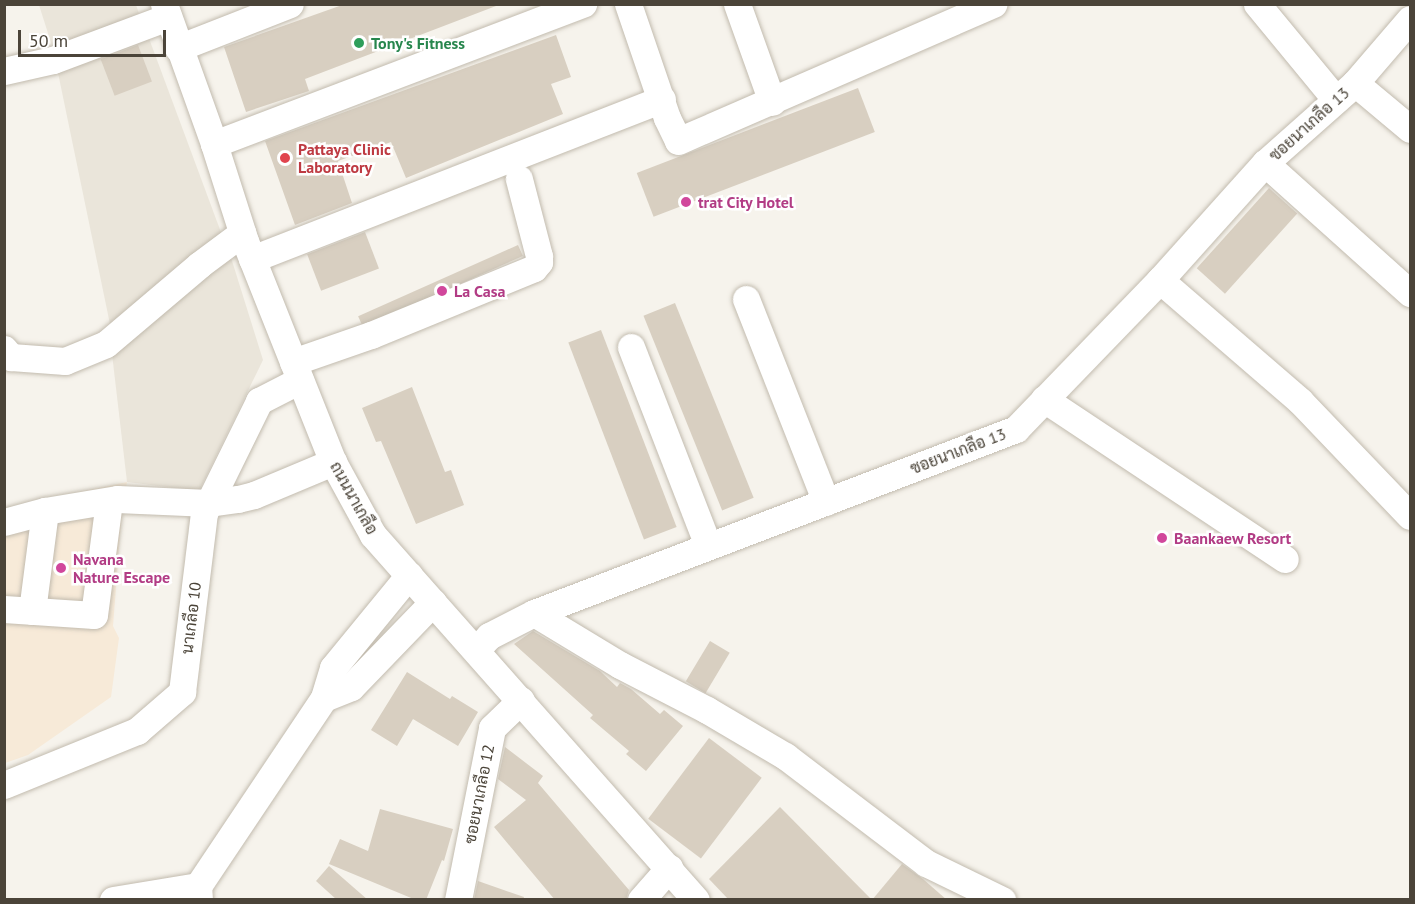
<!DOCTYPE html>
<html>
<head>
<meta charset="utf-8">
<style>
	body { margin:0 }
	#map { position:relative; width:1415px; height:904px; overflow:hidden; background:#f6f3ec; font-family:"PT Sans",Sarabun,sans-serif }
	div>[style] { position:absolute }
	.residential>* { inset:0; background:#eae5da }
	.commercial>* { inset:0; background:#f7ead8 }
	.building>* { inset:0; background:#d8cfc1; transform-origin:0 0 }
	.roads { filter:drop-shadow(0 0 2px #c2bbae) drop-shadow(0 0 2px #c2bbae) }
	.minor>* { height:27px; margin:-13.5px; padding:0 13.5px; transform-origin:13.5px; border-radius:13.5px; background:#fff }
	.dots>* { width:16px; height:16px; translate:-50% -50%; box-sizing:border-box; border:3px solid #fff; border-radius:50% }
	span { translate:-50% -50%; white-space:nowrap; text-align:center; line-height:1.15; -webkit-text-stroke:5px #fff; paint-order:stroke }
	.leisure-label { font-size:16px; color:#27864d; font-weight:700 }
	.left { translate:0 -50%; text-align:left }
	.street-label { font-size:16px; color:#4b4439 }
	.health-label { font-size:16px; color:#be3a42; font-weight:700 }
	.hotel-label { font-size:16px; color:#b23c85; font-weight:700 }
	.frame { position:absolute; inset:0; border:6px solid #4b4439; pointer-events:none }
	.scale { position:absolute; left:18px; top:30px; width:148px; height:27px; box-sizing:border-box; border:3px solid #4b4439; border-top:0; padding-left:8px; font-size:18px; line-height:21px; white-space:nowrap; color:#4b4439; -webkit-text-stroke:4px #fff; paint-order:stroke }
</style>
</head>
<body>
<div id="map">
	<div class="residential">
		<i style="clip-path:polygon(39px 5px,136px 5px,141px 19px,54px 52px)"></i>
		<i style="clip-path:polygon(147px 33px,222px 235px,111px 329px,57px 68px)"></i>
		<i style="clip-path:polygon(228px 248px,263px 360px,199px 491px,127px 482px,112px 354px)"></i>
	</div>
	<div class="commercial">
		<i style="clip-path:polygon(127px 482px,122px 511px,113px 626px,119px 638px,111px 697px,28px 755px,5px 763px,4px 508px)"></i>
	</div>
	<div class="building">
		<i style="clip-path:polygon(345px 4px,496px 4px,496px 6px,305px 79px,309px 91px,246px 112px,224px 47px)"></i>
		<i style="clip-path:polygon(556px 35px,571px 77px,551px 84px,563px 114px,406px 178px,391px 142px,338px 161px,352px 203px,295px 225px,265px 141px)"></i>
		<i style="left:138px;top:45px;width:39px;height:40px;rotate:69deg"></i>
		<i style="left:858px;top:88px;width:47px;height:237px;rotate:69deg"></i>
		<i style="left:1269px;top:188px;width:38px;height:108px;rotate:42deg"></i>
		<i style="left:365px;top:232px;width:39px;height:62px;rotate:69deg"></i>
		<i style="left:518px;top:245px;width:12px;height:175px;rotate:66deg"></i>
		<i style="left:675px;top:303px;width:210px;height:34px;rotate:68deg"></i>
		<i style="left:601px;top:330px;width:211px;height:35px;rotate:69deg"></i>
		<i style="clip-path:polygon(412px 387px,445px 472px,451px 470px,464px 505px,416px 524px,381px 441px,376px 442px,362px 408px)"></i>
		<i style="clip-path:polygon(533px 631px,600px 671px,617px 687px,620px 683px,631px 689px,660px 714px,664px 710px,683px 726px,646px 771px,626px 754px,629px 751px,590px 718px,593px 715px,514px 644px)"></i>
		<i style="left:710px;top:641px;width:23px;height:47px;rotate:31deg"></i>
		<i style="clip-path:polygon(407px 672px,450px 699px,452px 696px,478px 712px,458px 746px,413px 719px,397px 746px,371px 730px)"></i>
		<i style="left:709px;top:738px;width:66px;height:101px;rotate:37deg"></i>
		<i style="clip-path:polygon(505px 747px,543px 776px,538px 783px,629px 890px,626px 900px,555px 900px,494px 827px,526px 800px,498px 779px)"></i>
		<i style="clip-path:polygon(780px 807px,872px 900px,729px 900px,709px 879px)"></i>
		<i style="clip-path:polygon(380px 809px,453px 829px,444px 861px,442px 860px,426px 900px,416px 900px,329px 864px,340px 839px,368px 851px)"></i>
		<i style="clip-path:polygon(902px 864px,923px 879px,947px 900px,872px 900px)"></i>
		<i style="clip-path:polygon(329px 866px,368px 900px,337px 900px,316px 881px)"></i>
		<i style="clip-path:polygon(478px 881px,524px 897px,523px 900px,474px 900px)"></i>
	</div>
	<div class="roads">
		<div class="minor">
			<i style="left:164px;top:4px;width:149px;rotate:70.3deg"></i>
			<i style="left:214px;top:144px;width:102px;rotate:72.3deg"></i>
			<i style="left:245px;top:241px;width:238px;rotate:68.3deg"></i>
			<i style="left:333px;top:462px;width:83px;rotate:61.3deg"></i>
			<i style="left:373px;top:535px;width:487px;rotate:48.5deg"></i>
			<i style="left:628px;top:4px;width:120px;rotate:71.1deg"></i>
			<i style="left:667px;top:118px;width:25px;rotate:64deg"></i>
			<i style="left:678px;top:141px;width:344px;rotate:-23.5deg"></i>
			<i style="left:737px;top:4px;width:104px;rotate:70.3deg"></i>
			<i style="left:1257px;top:4px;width:124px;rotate:50.5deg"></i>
			<i style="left:178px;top:48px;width:120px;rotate:-21.4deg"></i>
			<i style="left:4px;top:71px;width:50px;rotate:-12.7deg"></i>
			<i style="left:53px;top:60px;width:123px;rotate:-20.5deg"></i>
			<i style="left:1355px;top:83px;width:72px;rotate:39.9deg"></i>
			<i style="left:214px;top:144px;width:395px;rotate:-20.8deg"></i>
			<i style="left:1265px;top:163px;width:195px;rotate:41.9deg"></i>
			<i style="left:252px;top:259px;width:440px;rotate:-21.3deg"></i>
			<i style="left:1160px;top:280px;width:185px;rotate:40.8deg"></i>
			<i style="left:1300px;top:401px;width:159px;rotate:46.3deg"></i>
			<i style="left:746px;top:299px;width:218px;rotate:68.5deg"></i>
			<i style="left:631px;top:347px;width:213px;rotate:68.8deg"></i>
			<i style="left:4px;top:349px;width:11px;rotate:49deg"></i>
			<i style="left:11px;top:357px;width:54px;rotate:4.2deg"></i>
			<i style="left:65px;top:361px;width:44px;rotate:-22.5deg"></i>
			<i style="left:106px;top:344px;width:122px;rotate:-40.3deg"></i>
			<i style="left:199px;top:265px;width:54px;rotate:-36.7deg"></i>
			<i style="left:293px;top:362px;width:83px;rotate:-19.1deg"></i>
			<i style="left:371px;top:335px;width:176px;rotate:-22.3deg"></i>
			<i style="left:534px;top:268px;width:8px;rotate:-50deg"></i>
			<i style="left:539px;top:262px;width:6px;rotate:-90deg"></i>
			<i style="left:539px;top:256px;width:80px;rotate:-104.6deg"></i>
			<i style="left:1044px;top:399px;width:289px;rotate:33.6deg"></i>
			<i style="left:4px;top:522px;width:42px;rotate:-15deg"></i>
			<i style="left:45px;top:511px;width:73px;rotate:-9.5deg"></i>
			<i style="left:117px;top:499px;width:92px;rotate:2.5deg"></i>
			<i style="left:209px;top:503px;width:29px;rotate:-8deg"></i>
			<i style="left:238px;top:499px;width:16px;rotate:-14deg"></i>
			<i style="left:254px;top:495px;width:86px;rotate:-22.7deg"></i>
			<i style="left:409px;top:575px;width:120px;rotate:129.3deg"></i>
			<i style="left:333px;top:668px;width:31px;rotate:107deg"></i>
			<i style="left:324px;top:698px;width:29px;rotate:-22deg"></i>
			<i style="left:351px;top:687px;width:118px;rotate:-46deg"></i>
			<i style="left:4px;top:609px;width:90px;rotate:3.8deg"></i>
			<i style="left:94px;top:615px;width:115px;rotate:-82.5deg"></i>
			<i style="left:32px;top:611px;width:101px;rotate:-82.6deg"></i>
			<i style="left:534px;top:613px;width:100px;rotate:31.2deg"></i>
			<i style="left:620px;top:665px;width:98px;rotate:27.3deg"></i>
			<i style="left:707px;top:710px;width:91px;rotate:30.5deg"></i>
			<i style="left:785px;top:756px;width:177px;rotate:37.2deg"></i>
			<i style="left:926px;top:863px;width:85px;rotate:26deg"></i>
			<i style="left:476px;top:650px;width:19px;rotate:-47deg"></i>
			<i style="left:489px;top:636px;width:51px;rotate:-27.1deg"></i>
			<i style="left:534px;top:613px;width:516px;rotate:-20.89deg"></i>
			<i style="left:1016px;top:429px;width:207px;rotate:-46deg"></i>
			<i style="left:1160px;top:280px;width:157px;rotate:-48.1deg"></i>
			<i style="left:1265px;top:163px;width:120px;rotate:-41.6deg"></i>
			<i style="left:1355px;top:83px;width:84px;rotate:-49.3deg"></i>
			<i style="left:4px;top:785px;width:144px;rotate:-22.1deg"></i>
			<i style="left:137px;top:731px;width:60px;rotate:-40.9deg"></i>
			<i style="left:182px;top:692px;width:180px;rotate:-83deg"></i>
			<i style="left:204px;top:513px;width:125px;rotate:-63.8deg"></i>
			<i style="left:259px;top:401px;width:46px;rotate:-27.1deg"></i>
			<i style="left:113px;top:900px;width:86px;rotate:-9.4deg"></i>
			<i style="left:199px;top:900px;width:14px;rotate:-94deg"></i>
			<i style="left:198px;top:886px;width:226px;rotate:-56.2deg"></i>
			<i style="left:458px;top:900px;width:175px;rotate:-78.8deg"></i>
			<i style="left:492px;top:728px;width:40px;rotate:-44deg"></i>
			<i style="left:641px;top:900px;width:43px;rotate:-48.8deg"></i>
		</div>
	</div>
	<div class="dots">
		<i style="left:359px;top:43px;background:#2e9e5b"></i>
		<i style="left:285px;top:158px;background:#e0444e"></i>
		<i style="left:686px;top:202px;background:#d1479c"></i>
		<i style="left:442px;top:291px;background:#d1479c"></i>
		<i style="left:1162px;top:538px;background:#d1479c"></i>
		<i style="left:61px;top:568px;background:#d1479c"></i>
	</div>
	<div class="leisure-label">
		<span class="left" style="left:371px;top:43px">Tony's Fitness</span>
	</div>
	<div class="street-label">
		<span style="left:1309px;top:124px;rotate:-42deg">ซอยนาเกลือ 13</span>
		<span style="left:958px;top:451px;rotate:-21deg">ซอยนาเกลือ 13</span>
		<span style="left:354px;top:498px;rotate:61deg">ถนนนาเกลือ</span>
		<span style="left:191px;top:618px;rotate:-83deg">นาเกลือ 10</span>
		<span style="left:479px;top:794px;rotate:-79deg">ซอยนาเกลือ 12</span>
	</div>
	<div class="health-label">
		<span class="left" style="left:298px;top:158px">Pattaya Clinic<br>Laboratory</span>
	</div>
	<div class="hotel-label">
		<span class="left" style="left:698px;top:202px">trat City Hotel</span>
		<span class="left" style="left:454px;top:291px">La Casa</span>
		<span class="left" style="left:1174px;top:538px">Baankaew Resort</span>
		<span class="left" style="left:73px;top:568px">Navana<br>Nature Escape</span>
	</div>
	<div class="frame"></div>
	<div class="scale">50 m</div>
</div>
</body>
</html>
